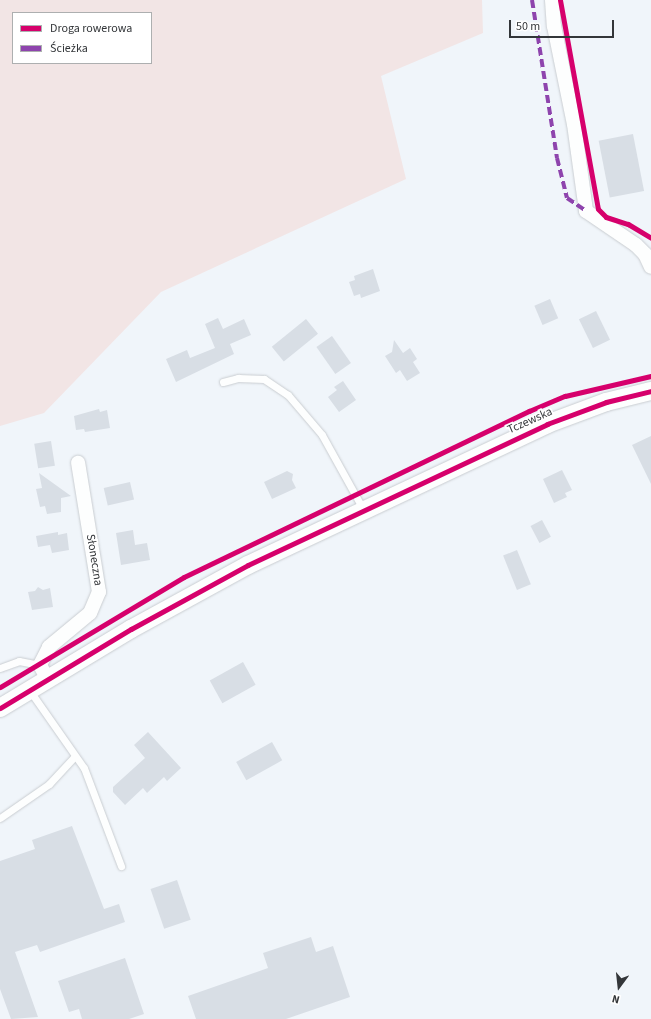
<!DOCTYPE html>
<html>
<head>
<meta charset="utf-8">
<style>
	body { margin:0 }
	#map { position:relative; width:651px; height:1019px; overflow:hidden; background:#f0f5fa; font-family:"Source Sans 3",sans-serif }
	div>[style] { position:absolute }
	.green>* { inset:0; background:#f2e5e5 }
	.building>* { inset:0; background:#d8dee5; transform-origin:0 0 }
	.path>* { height:2.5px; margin-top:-1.25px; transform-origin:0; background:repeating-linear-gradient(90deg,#d6d7d9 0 3px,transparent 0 6px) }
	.roads { filter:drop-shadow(0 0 1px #c9cdd1) drop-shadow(0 0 1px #c9cdd1) }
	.service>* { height:7px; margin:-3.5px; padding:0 3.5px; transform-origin:3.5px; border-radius:3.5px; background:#fdfefe }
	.minor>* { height:14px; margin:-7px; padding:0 7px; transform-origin:7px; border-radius:7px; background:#fdfefe }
	.tertiary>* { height:18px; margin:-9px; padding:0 9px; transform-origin:9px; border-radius:9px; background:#fdfefe }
	.quiet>* { height:4px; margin-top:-2px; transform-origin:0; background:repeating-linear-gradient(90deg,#8e44ad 0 8px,transparent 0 12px) }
	.cycleway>* { height:5px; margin:-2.5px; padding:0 2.5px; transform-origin:2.5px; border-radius:2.5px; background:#d6006c }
	span { translate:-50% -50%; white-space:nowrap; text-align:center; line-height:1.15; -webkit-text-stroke:3.5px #fff; paint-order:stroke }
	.street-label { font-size:12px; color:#333639 }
	.legend { position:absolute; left:12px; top:12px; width:140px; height:52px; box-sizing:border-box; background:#fff; border:1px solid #adafb0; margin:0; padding:5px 7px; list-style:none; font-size:12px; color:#333639 }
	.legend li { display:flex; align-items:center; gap:8px; height:20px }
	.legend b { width:20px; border:1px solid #adafb0 }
	.north { position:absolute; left:599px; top:967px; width:40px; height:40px; -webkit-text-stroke:3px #fff; paint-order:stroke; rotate:195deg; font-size:11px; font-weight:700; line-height:16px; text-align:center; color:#333639 }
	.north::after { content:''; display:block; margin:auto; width:14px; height:18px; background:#333639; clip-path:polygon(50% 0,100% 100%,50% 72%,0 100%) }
	.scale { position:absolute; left:509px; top:20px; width:105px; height:18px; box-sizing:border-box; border:2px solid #333639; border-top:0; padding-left:5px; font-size:12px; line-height:14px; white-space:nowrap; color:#333639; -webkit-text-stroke:3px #fff; paint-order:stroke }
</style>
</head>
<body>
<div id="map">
	<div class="green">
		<i style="clip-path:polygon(evenodd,0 0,482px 0,483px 33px,381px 76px,406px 179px,161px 292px,44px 413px,0 426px,0 0,13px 13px,151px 13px,151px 63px,13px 63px,13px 13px)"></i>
	</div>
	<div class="building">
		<i style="left:633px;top:134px;width:58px;height:35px;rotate:79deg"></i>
		<i style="clip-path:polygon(373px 269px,380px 291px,361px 298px,360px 294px,354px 296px,349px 282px,355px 280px,354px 276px)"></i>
		<i style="left:550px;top:299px;width:21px;height:17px;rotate:67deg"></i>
		<i style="left:596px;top:311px;width:32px;height:19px;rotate:64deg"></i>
		<i style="clip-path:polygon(218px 318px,223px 329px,244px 319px,251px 335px,230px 344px,234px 354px,176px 382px,166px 359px,187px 350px,190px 358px,215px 348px,205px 324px)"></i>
		<i style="left:306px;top:319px;width:19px;height:44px;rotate:51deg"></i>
		<i style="left:332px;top:336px;width:33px;height:19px;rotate:55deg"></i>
		<i style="clip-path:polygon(394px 340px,403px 353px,410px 348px,417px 359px,413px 362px,420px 373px,407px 381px,400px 370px,396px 373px,385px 356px,392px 352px)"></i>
		<i style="clip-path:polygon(343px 381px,356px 400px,339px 412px,328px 397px,337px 390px,334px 387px)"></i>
		<i style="clip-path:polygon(99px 409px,100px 412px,107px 410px,110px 428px,85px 432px,84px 429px,76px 430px,74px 416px)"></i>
		<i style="clip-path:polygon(651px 436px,651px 484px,632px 445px)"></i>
		<i style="left:51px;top:441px;width:25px;height:17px;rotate:81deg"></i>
		<i style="clip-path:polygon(562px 470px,572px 490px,565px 493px,567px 497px,554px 503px,543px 479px)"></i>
		<i style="clip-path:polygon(287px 471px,293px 474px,292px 480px,296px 488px,272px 499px,264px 482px)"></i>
		<i style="clip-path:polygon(39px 473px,71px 496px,61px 498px,61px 512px,47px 514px,45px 506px,40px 507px,36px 489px,42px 488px)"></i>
		<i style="left:130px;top:482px;width:18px;height:27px;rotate:77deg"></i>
		<i style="left:542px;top:520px;width:19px;height:13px;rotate:62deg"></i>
		<i style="clip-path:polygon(133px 530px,135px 545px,147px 543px,150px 560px,121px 565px,116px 533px)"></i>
		<i style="clip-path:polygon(58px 532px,58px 535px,67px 533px,69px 550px,52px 553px,50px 545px,38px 547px,36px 536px)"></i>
		<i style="left:517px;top:550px;width:37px;height:15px;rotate:68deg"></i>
		<i style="clip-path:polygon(38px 587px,43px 590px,50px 588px,53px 607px,32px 610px,28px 592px,35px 591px)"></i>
		<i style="left:243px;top:662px;width:26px;height:38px;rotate:61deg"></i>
		<i style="clip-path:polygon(148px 732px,181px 768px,167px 781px,164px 777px,147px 793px,143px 788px,125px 805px,113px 792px,113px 787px,145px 758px,134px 745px)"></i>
		<i style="left:272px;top:742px;width:21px;height:41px;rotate:61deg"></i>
		<i style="clip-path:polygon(72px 826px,104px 909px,119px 904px,125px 922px,40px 952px,37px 945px,15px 952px,38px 1017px,11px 1019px,0 989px,0 861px,35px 849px,32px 840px)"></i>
		<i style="left:177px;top:880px;width:42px;height:28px;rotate:71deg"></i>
		<i style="clip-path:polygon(311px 937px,316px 952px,333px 946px,350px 997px,286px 1019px,196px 1019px,188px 996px,268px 968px,263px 953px)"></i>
		<i style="clip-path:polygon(125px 958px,144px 1014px,129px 1019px,82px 1019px,79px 1009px,69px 1012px,58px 981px)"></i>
	</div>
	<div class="path">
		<i style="left:565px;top:396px;width:24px;rotate:-12deg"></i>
	</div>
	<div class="roads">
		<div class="service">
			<i style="left:223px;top:382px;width:16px;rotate:-15deg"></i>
			<i style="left:238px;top:378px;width:26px;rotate:2deg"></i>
			<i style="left:264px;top:379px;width:29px;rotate:34deg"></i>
			<i style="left:288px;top:395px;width:52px;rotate:49.6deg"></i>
			<i style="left:322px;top:435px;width:85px;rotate:61deg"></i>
			<i style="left:0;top:668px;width:20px;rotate:-20deg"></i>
			<i style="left:19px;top:661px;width:21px;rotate:11deg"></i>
			<i style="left:30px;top:691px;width:94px;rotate:55deg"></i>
			<i style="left:84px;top:768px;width:105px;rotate:69.3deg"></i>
			<i style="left:0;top:818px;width:60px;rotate:-34.8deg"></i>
			<i style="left:49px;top:784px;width:38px;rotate:-47deg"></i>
		</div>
		<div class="minor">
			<i style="left:552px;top:0;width:26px;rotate:86deg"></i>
			<i style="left:554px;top:26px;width:100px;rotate:78.5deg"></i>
			<i style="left:574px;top:124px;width:88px;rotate:82.1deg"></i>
			<i style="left:586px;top:211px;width:60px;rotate:34.2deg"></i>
			<i style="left:636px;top:245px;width:13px;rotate:45deg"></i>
			<i style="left:645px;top:254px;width:14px;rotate:65deg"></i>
			<i style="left:48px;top:680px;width:17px;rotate:-118deg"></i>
			<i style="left:40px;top:665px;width:20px;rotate:-63deg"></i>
			<i style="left:49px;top:647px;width:53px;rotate:-39.7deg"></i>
			<i style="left:90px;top:613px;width:23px;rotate:-67deg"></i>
			<i style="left:99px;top:592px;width:131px;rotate:-99.2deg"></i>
		</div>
		<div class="tertiary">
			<i style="left:0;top:708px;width:153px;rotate:-31.1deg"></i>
			<i style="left:131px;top:629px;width:133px;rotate:-28.7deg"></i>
			<i style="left:248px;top:565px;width:331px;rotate:-25.2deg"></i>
			<i style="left:547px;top:424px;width:63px;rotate:-20.4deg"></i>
			<i style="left:606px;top:402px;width:46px;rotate:-13.7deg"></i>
		</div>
	</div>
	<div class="quiet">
		<i style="left:532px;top:0;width:160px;rotate:81deg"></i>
		<i style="left:557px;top:158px;width:41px;rotate:76deg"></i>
		<i style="left:567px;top:198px;width:23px;rotate:34deg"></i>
	</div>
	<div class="cycleway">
		<i style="left:560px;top:0;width:212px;rotate:79.7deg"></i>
		<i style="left:598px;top:209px;width:11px;rotate:45deg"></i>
		<i style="left:606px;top:217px;width:23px;rotate:18deg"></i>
		<i style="left:628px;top:224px;width:27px;rotate:31deg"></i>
		<i style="left:0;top:687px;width:214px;rotate:-30.9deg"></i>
		<i style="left:184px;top:577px;width:383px;rotate:-25.7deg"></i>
		<i style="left:529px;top:411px;width:39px;rotate:-23deg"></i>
		<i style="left:565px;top:396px;width:88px;rotate:-13.1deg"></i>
		<i style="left:0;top:708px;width:153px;rotate:-31.1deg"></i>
		<i style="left:131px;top:629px;width:133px;rotate:-28.7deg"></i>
		<i style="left:248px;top:565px;width:331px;rotate:-25.2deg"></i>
		<i style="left:547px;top:424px;width:63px;rotate:-20.4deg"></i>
		<i style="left:606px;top:402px;width:46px;rotate:-13.7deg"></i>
	</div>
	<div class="street-label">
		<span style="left:530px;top:421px;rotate:-24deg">Tczewska</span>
		<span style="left:94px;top:560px;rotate:81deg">Słoneczna</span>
	</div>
	<ul class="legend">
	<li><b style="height:5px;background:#d6006c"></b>Droga rowerowa</li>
	<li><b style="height:5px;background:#8e44ad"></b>Ścieżka</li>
	</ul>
	<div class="north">N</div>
	<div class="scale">50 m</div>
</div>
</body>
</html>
